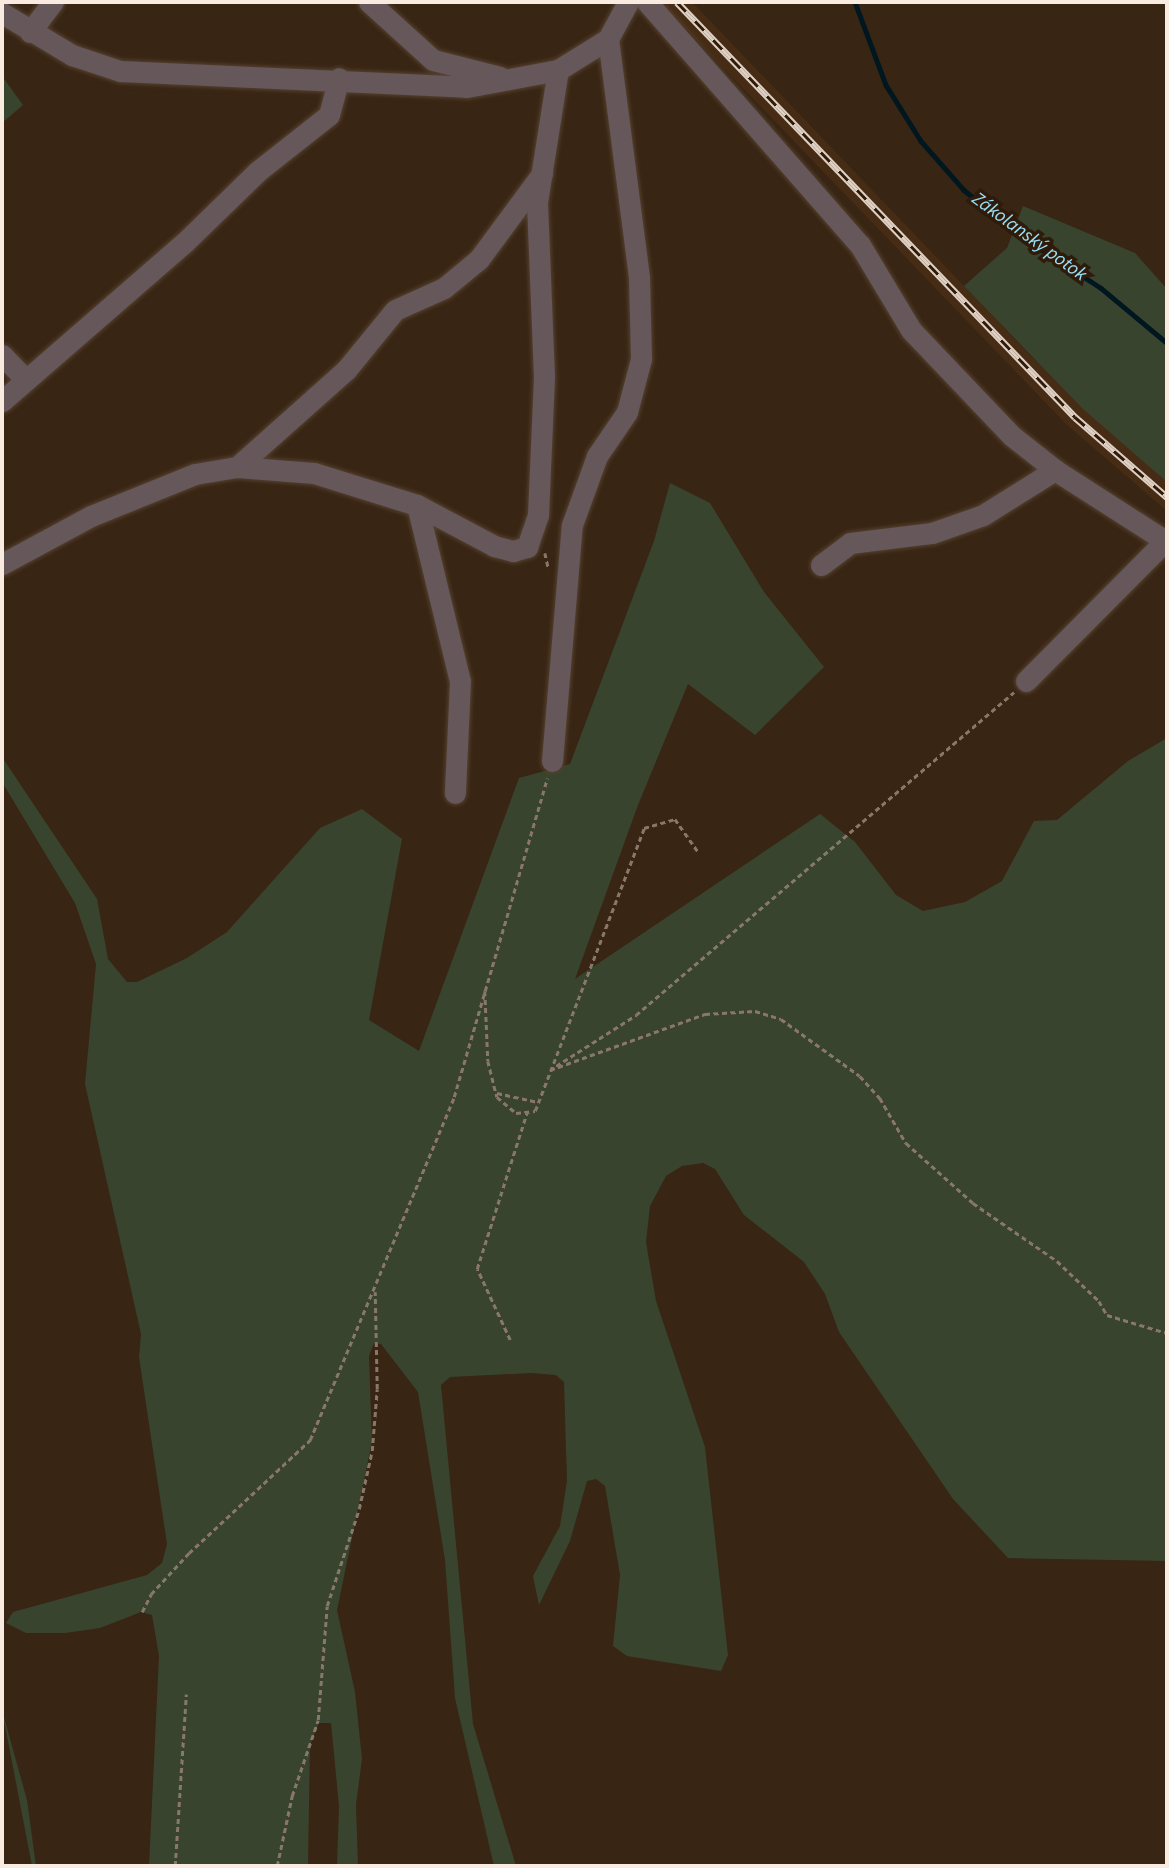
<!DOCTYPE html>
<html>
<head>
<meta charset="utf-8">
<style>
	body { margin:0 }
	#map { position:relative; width:1169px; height:1868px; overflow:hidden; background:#392513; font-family:"Source Sans 3",sans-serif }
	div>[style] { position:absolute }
	.built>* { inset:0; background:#472c15 }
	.green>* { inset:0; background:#38442e }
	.stream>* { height:4.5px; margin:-2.25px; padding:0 2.25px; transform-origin:2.25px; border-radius:2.25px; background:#001720 }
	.path>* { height:2.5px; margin-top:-1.25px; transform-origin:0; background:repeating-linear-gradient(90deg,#897869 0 5px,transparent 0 8.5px) }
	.roads { filter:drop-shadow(0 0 2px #544130) drop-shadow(0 0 2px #544130) }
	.minor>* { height:21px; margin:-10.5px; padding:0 10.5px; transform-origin:10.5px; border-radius:10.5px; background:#66575b }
	.rail>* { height:7px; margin-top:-3.5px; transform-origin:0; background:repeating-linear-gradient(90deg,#2f1b09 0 13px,#dfd0c4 0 26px); box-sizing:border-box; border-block:2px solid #dfd0c4 }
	span { translate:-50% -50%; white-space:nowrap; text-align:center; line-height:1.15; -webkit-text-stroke:7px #2f1b09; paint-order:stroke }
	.water-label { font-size:19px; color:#9be0fa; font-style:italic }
	.frame { position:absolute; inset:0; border:4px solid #f9ebe0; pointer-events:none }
</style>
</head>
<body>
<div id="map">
	<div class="built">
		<i style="clip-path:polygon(660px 2px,692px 2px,1032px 357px,1167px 482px,1167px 511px,1067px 425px)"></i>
	</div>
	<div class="green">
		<i style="clip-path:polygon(2px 76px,23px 105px,2px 123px)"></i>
		<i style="clip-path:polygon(1023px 206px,1135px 253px,1167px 289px,1167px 482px,1083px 409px,964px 286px,1007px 248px)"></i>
		<i style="clip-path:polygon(670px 483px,710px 503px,764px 592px,824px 667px,755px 735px,688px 684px,638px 805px,575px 979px,820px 814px,855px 842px,896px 895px,923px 911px,965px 902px,1002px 881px,1034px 821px,1057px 820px,1128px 761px,1167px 738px,1167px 1561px,1008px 1558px,953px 1499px,839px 1332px,825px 1294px,804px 1262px,744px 1215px,715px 1169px,703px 1163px,682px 1166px,666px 1176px,650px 1206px,646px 1242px,656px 1301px,705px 1447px,728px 1655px,721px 1671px,627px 1656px,613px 1646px,620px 1575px,605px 1486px,596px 1479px,587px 1481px,570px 1541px,539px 1605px,533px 1576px,560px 1526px,567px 1481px,564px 1382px,556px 1375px,531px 1373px,450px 1377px,441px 1385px,473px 1724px,516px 1866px,494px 1866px,455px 1698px,445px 1560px,418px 1392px,381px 1344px,374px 1343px,369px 1356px,372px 1442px,337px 1610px,355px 1692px,362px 1759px,356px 1805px,358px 1866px,337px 1866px,339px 1806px,331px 1723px,319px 1723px,310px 1745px,308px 1866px,149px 1866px,159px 1656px,152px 1615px,141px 1612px,100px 1628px,65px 1633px,26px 1633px,6px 1623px,13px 1612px,147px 1575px,162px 1563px,167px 1544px,139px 1357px,141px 1334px,85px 1084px,96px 964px,75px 903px,2px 782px,2px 757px,97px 899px,108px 959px,127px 982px,137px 982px,187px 958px,227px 932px,320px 828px,362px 809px,402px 839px,369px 1020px,419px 1051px,519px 778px,570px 764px,654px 541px)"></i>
		<i style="clip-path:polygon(2px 1710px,27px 1800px,36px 1866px,32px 1866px)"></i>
	</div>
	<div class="stream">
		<i style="left:855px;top:2px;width:89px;rotate:69.5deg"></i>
		<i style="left:886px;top:85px;width:66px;rotate:58deg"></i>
		<i style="left:921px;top:141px;width:65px;rotate:48.7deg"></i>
		<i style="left:964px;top:190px;width:73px;rotate:38.9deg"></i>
		<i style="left:1021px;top:236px;width:95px;rotate:33deg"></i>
		<i style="left:1101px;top:288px;width:86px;rotate:39.8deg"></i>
	</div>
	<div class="path">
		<i style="left:545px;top:553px;width:17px;rotate:77deg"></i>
		<i style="left:485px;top:991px;width:70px;rotate:87.5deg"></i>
		<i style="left:488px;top:1061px;width:37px;rotate:76deg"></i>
		<i style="left:497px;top:1097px;width:25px;rotate:40deg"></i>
		<i style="left:516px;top:1113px;width:19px;rotate:-6deg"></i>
		<i style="left:535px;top:1111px;width:303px;rotate:-68.9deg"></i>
		<i style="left:644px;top:828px;width:32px;rotate:-16deg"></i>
		<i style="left:675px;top:819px;width:42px;rotate:54.8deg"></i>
		<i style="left:556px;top:1066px;width:95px;rotate:-32.5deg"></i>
		<i style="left:636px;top:1015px;width:497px;rotate:-40.5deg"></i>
		<i style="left:550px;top:1070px;width:165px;rotate:-19.9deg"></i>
		<i style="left:705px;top:1014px;width:50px;rotate:-3.4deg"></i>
		<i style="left:755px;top:1011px;width:27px;rotate:17deg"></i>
		<i style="left:781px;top:1019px;width:97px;rotate:35.8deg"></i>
		<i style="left:860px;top:1076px;width:30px;rotate:48deg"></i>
		<i style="left:880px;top:1098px;width:52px;rotate:60deg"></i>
		<i style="left:906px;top:1143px;width:90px;rotate:41.8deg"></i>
		<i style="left:973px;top:1203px;width:102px;rotate:34.6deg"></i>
		<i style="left:1057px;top:1261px;width:58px;rotate:43.6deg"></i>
		<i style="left:1099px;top:1301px;width:16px;rotate:60deg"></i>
		<i style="left:1107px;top:1315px;width:63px;rotate:16.7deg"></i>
		<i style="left:497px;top:1093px;width:42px;rotate:12.4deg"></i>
		<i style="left:510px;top:1340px;width:78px;rotate:-114.9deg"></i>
		<i style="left:477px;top:1269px;width:165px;rotate:-72.3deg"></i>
		<i style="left:142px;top:1612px;width:20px;rotate:-63deg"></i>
		<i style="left:151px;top:1594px;width:56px;rotate:-47.2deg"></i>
		<i style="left:189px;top:1553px;width:166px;rotate:-43deg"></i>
		<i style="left:310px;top:1440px;width:372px;rotate:-67.2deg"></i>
		<i style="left:454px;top:1097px;width:332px;rotate:-73.7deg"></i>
		<i style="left:175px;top:1866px;width:172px;rotate:-86.3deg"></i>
		<i style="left:277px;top:1866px;width:72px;rotate:-77.9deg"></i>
		<i style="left:292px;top:1796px;width:80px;rotate:-71.1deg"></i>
		<i style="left:318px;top:1720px;width:114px;rotate:-85.5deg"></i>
		<i style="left:327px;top:1606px;width:102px;rotate:-71.7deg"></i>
		<i style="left:359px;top:1509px;width:59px;rotate:-77.4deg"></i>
		<i style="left:372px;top:1451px;width:62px;rotate:-85.4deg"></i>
		<i style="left:377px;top:1389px;width:97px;rotate:-91.2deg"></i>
	</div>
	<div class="roads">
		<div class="minor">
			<i style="left:369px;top:2px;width:86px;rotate:42.2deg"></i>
			<i style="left:433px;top:60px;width:69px;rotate:14.2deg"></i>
			<i style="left:647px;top:2px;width:323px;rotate:48.8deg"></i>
			<i style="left:860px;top:245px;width:99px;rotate:59deg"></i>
			<i style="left:911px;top:330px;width:146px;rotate:46.4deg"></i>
			<i style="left:1012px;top:436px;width:55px;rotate:38.3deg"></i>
			<i style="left:1055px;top:470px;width:133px;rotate:32.7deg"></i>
			<i style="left:2px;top:13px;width:82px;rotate:31deg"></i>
			<i style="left:72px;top:55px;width:51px;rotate:18.4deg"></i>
			<i style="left:120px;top:71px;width:347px;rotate:2.6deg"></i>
			<i style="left:467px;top:87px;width:93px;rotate:-10.6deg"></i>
			<i style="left:558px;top:70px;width:59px;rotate:-31.8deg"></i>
			<i style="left:608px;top:39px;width:42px;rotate:-61.6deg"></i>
			<i style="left:30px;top:32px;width:38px;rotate:-53deg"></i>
			<i style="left:2px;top:355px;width:33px;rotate:46deg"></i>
			<i style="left:2px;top:401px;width:242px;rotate:-41deg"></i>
			<i style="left:185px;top:242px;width:102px;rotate:-44.2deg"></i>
			<i style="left:258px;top:171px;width:90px;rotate:-38.3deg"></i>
			<i style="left:329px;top:115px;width:38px;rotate:-75deg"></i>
			<i style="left:237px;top:467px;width:146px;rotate:-41.7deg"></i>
			<i style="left:346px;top:370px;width:77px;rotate:-50.8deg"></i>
			<i style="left:395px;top:310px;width:54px;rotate:-24.2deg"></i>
			<i style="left:444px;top:288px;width:45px;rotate:-39.6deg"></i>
			<i style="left:479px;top:259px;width:106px;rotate:-53.5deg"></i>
			<i style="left:417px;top:505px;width:181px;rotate:76.3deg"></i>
			<i style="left:460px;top:681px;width:112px;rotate:92.6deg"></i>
			<i style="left:2px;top:564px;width:101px;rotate:-28.3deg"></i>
			<i style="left:91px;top:516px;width:112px;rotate:-22deg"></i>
			<i style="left:195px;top:474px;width:43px;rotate:-9.5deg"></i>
			<i style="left:237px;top:467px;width:77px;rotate:4.5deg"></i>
			<i style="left:314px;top:473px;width:108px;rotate:17.3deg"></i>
			<i style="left:417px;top:505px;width:87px;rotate:28deg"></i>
			<i style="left:494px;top:546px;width:20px;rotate:15deg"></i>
			<i style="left:513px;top:551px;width:15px;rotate:-16deg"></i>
			<i style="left:527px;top:547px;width:34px;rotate:-71deg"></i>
			<i style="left:538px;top:515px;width:138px;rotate:-87.5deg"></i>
			<i style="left:544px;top:377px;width:175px;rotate:-92.3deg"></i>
			<i style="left:537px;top:202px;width:134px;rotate:-81deg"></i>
			<i style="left:821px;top:565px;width:36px;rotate:-37deg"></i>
			<i style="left:850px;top:543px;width:83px;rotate:-7deg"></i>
			<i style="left:932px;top:533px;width:54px;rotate:-19.4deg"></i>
			<i style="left:983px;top:515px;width:85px;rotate:-32deg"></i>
			<i style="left:1026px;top:681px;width:197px;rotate:-45.2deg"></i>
			<i style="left:552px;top:761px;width:237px;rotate:-85.2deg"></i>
			<i style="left:572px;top:525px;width:73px;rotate:-70.1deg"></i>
			<i style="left:597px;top:456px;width:53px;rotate:-55.7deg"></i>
			<i style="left:627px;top:412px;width:55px;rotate:-75.2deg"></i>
			<i style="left:641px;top:359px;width:82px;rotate:-91.4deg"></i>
			<i style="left:639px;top:277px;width:240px;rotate:-97.4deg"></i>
		</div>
	</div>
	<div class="rail">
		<i style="left:677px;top:2px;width:575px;rotate:46.2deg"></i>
		<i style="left:1075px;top:417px;width:122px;rotate:41deg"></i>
	</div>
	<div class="water-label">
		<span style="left:1029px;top:237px;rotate:36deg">Zákolanský potok</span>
	</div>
	<div class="frame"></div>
</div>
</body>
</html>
